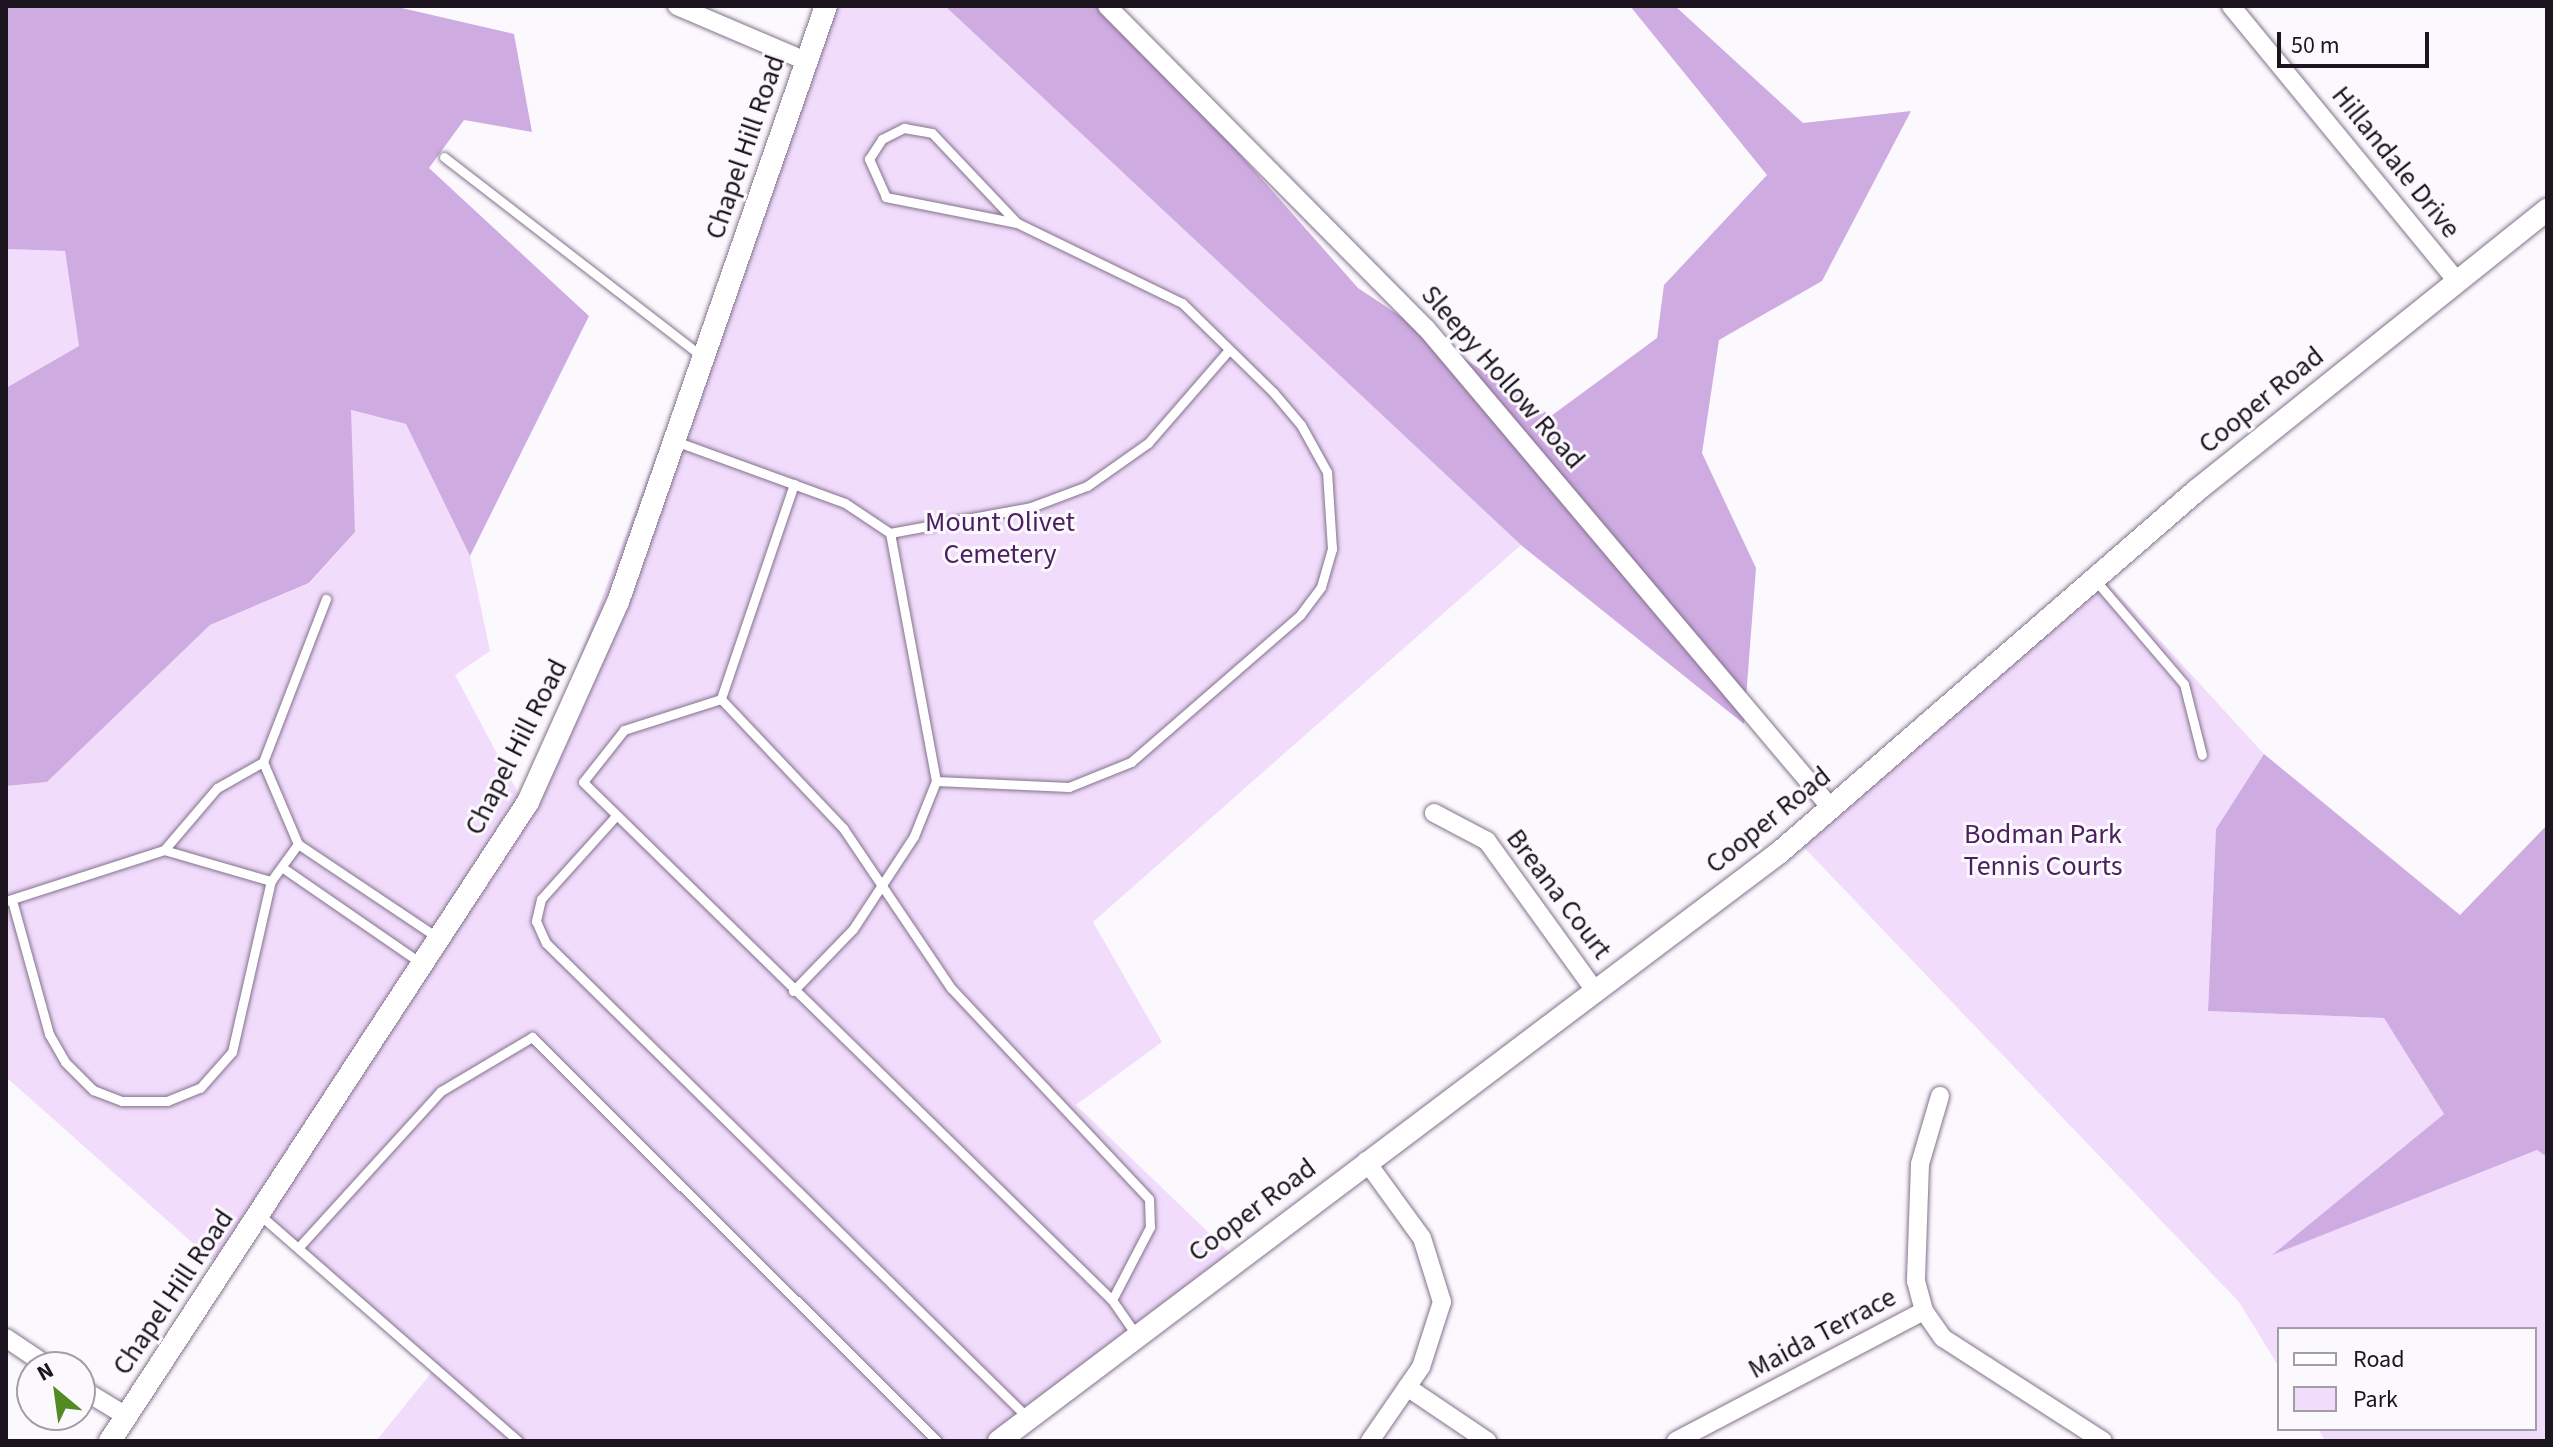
<!DOCTYPE html>
<html>
<head>
<meta charset="utf-8">
<style>
	body { margin:0 }
	#map { position:relative; width:2553px; height:1447px; overflow:hidden; background:#fcf9fe; font-family:"Source Sans 3",sans-serif }
	div>[style] { position:absolute }
	.green>* { inset:0; background:#f1dcfc }
	.forest>* { inset:0; background:#ceabe1 }
	.roads { filter:drop-shadow(0 0 2px #83728c) drop-shadow(0 0 2px #83728c) }
	.service>* { height:9px; margin:-4.5px; padding:0 4.5px; transform-origin:4.5px; border-radius:4.5px; background:#fff }
	.minor>* { height:18px; margin:-9px; padding:0 9px; transform-origin:9px; border-radius:9px; background:#fff }
	.tertiary>* { height:22px; margin:-11px; padding:0 11px; transform-origin:11px; border-radius:11px; background:#fff }
	span { translate:-50% -50%; white-space:nowrap; text-align:center; line-height:1.15; -webkit-text-stroke:6px #fcf9fe; paint-order:stroke }
	.street-label { font-size:28px; color:#1c151f }
	.park-label { font-size:28px; color:#4c2060 }
	.frame { position:absolute; inset:0; border:8px solid #1c151f; pointer-events:none }
	.legend { position:absolute; left:2277px; top:1327px; width:260px; height:104px; box-sizing:border-box; background:#fcf9fe; border:2px solid #a29ea5; margin:0; padding:10px 14px; list-style:none; font-size:24px; color:#1c151f }
	.legend li { display:flex; align-items:center; gap:16px; height:40px }
	.legend b { width:40px; border:2px solid #a29ea5 }
	.north { position:absolute; left:16px; top:1351px; width:80px; height:80px; box-sizing:border-box; background:#fcf9fe; border:2px solid #a29ea5; border-radius:50%; rotate:331deg; font-size:22px; font-weight:700; line-height:32px; text-align:center; color:#1c151f }
	.north::after { content:''; display:block; margin:auto; width:28px; height:36px; background:#538a23; clip-path:polygon(50% 0,100% 100%,50% 72%,0 100%) }
	.scale { position:absolute; left:2277px; top:32px; width:152px; height:36px; box-sizing:border-box; border:4px solid #1c151f; border-top:0; padding-left:10px; font-size:24px; line-height:28px; white-space:nowrap; color:#1c151f; -webkit-text-stroke:6px #fcf9fe; paint-order:stroke }
</style>
</head>
<body>
<div id="map">
	<div class="green">
		<i style="clip-path:polygon(826px 6px,945px 6px,1521px 545px,1093px 922px,1162px 1042px,1076px 1105px,1235px 1258px,994px 1441px,376px 1441px,437px 1366px,262px 1212px,223px 1270px,6px 1077px,6px 786px,47px 782px,210px 625px,310px 583px,355px 532px,350px 410px,406px 424px,470px 556px,490px 651px,455px 675px,524px 804px)"></i>
		<i style="clip-path:polygon(6px 249px,65px 251px,79px 346px,6px 388px)"></i>
		<i style="clip-path:polygon(2103px 578px,2264px 754px,2216px 829px,2208px 1011px,2384px 1018px,2444px 1114px,2275px 1253px,2537px 1150px,2547px 1157px,2547px 1441px,2325px 1441px,2318px 1429px,2535px 1429px,2535px 1329px,2279px 1329px,2279px 1367px,2239px 1302px,1794px 837px)"></i>
	</div>
	<div class="forest">
		<i style="clip-path:polygon(6px 6px,393px 6px,514px 34px,532px 132px,464px 120px,429px 168px,589px 316px,470px 556px,406px 424px,351px 410px,355px 532px,309px 583px,210px 625px,47px 782px,6px 786px,6px 388px,79px 346px,65px 251px,6px 249px)"></i>
		<i style="clip-path:polygon(945px 6px,1109px 6px,1358px 288px,1551px 416px,1657px 338px,1664px 285px,1767px 175px,1630px 6px,1675px 6px,1803px 123px,1911px 111px,1822px 281px,1719px 340px,1702px 453px,1756px 568px,1744px 724px,1521px 545px)"></i>
		<i style="clip-path:polygon(2264px 754px,2460px 915px,2547px 825px,2547px 1157px,2537px 1150px,2272px 1255px,2444px 1114px,2384px 1018px,2208px 1011px,2216px 829px)"></i>
	</div>
	<div class="roads">
		<div class="service">
			<i style="left:904px;top:128px;width:28px;rotate:10deg"></i>
			<i style="left:932px;top:133px;width:124px;rotate:46.6deg"></i>
			<i style="left:1017px;top:223px;width:134px;rotate:-168.8deg"></i>
			<i style="left:886px;top:197px;width:42px;rotate:-114.1deg"></i>
			<i style="left:869px;top:159px;width:24px;rotate:-57deg"></i>
			<i style="left:882px;top:139px;width:25px;rotate:-27deg"></i>
			<i style="left:444px;top:157px;width:327px;rotate:37.7deg"></i>
			<i style="left:675px;top:441px;width:181px;rotate:20deg"></i>
			<i style="left:845px;top:503px;width:54px;rotate:33.7deg"></i>
			<i style="left:890px;top:533px;width:143px;rotate:-10.4deg"></i>
			<i style="left:1031px;top:507px;width:60px;rotate:-20.6deg"></i>
			<i style="left:1087px;top:486px;width:75px;rotate:-35.2deg"></i>
			<i style="left:1148px;top:443px;width:122px;rotate:-49deg"></i>
			<i style="left:794px;top:484px;width:227px;rotate:108.8deg"></i>
			<i style="left:721px;top:699px;width:102px;rotate:162.3deg"></i>
			<i style="left:624px;top:730px;width:66px;rotate:128.3deg"></i>
			<i style="left:583px;top:782px;width:740px;rotate:44.4deg"></i>
			<i style="left:1112px;top:1300px;width:44px;rotate:55.2deg"></i>
			<i style="left:2096px;top:581px;width:135px;rotate:49.5deg"></i>
			<i style="left:2184px;top:684px;width:73px;rotate:75.8deg"></i>
			<i style="left:721px;top:699px;width:178px;rotate:46.6deg"></i>
			<i style="left:843px;top:828px;width:193px;rotate:56deg"></i>
			<i style="left:951px;top:988px;width:289px;rotate:46.8deg"></i>
			<i style="left:1149px;top:1199px;width:28px;rotate:88deg"></i>
			<i style="left:1150px;top:1227px;width:82px;rotate:117.5deg"></i>
			<i style="left:263px;top:762px;width:89px;rotate:66.9deg"></i>
			<i style="left:298px;top:844px;width:167px;rotate:33.8deg"></i>
			<i style="left:936px;top:781px;width:133px;rotate:2.6deg"></i>
			<i style="left:1069px;top:787px;width:67px;rotate:-22deg"></i>
			<i style="left:1131px;top:762px;width:224px;rotate:-41deg"></i>
			<i style="left:1300px;top:615px;width:35px;rotate:-53deg"></i>
			<i style="left:1321px;top:587px;width:40px;rotate:-74deg"></i>
			<i style="left:1332px;top:549px;width:77px;rotate:-93.7deg"></i>
			<i style="left:1327px;top:472px;width:54px;rotate:-119deg"></i>
			<i style="left:1301px;top:425px;width:43px;rotate:-130.3deg"></i>
			<i style="left:1273px;top:392px;width:127px;rotate:-135.6deg"></i>
			<i style="left:1182px;top:303px;width:183px;rotate:-154.1deg"></i>
			<i style="left:614px;top:818px;width:109px;rotate:132deg"></i>
			<i style="left:541px;top:899px;width:23px;rotate:103deg"></i>
			<i style="left:536px;top:921px;width:24px;rotate:66deg"></i>
			<i style="left:546px;top:943px;width:678px;rotate:44.58deg"></i>
			<i style="left:164px;top:850px;width:111px;rotate:16.2deg"></i>
			<i style="left:286px;top:870px;width:164px;rotate:34.6deg"></i>
			<i style="left:6px;top:901px;width:166px;rotate:-17.9deg"></i>
			<i style="left:164px;top:850px;width:82px;rotate:-49.5deg"></i>
			<i style="left:217px;top:788px;width:53px;rotate:-29.5deg"></i>
			<i style="left:263px;top:762px;width:175px;rotate:-68.9deg"></i>
			<i style="left:13px;top:904px;width:135px;rotate:74.5deg"></i>
			<i style="left:49px;top:1034px;width:32px;rotate:60deg"></i>
			<i style="left:65px;top:1062px;width:40px;rotate:45deg"></i>
			<i style="left:93px;top:1090px;width:31px;rotate:21deg"></i>
			<i style="left:122px;top:1101px;width:45px"></i>
			<i style="left:167px;top:1101px;width:35px;rotate:-22deg"></i>
			<i style="left:200px;top:1088px;width:48px;rotate:-48.4deg"></i>
			<i style="left:232px;top:1052px;width:175px;rotate:-77.2deg"></i>
			<i style="left:271px;top:881px;width:46px;rotate:-53.9deg"></i>
			<i style="left:793px;top:991px;width:86px;rotate:-45.9deg"></i>
			<i style="left:853px;top:929px;width:111px;rotate:-56.7deg"></i>
			<i style="left:914px;top:836px;width:59px;rotate:-68.2deg"></i>
			<i style="left:936px;top:781px;width:252px;rotate:-100.5deg"></i>
			<i style="left:260px;top:1215px;width:343px;rotate:41.2deg"></i>
			<i style="left:298px;top:1248px;width:212px;rotate:-47.7deg"></i>
			<i style="left:441px;top:1091px;width:106px;rotate:-30.7deg"></i>
			<i style="left:532px;top:1037px;width:572px;rotate:44.93deg"></i>
		</div>
		<div class="minor">
			<i style="left:677px;top:6px;width:140px;rotate:23.1deg"></i>
			<i style="left:1107px;top:6px;width:453px;rotate:45.3deg"></i>
			<i style="left:1426px;top:328px;width:628px;rotate:49.84deg"></i>
			<i style="left:2231px;top:6px;width:355px;rotate:50.6deg"></i>
			<i style="left:1434px;top:813px;width:60px;rotate:27.8deg"></i>
			<i style="left:1487px;top:841px;width:181px;rotate:54.2deg"></i>
			<i style="left:1940px;top:1096px;width:71px;rotate:106.4deg"></i>
			<i style="left:1920px;top:1164px;width:117px;rotate:92deg"></i>
			<i style="left:1916px;top:1281px;width:31px;rotate:75deg"></i>
			<i style="left:1924px;top:1311px;width:33px;rotate:55deg"></i>
			<i style="left:1943px;top:1338px;width:190px;rotate:32.8deg"></i>
			<i style="left:1366px;top:1161px;width:95px;rotate:54deg"></i>
			<i style="left:1422px;top:1238px;width:67px;rotate:72.6deg"></i>
			<i style="left:1442px;top:1302px;width:68px;rotate:107.9deg"></i>
			<i style="left:1421px;top:1367px;width:90px;rotate:124.6deg"></i>
			<i style="left:6px;top:1338px;width:52px;rotate:34deg"></i>
			<i style="left:1407px;top:1387px;width:97px;rotate:34deg"></i>
			<i style="left:80px;top:1388px;width:54px;rotate:31.3deg"></i>
			<i style="left:1676px;top:1441px;width:280px;rotate:-27.7deg"></i>
		</div>
		<div class="tertiary">
			<i style="left:110px;top:1441px;width:764px;rotate:-56.81deg"></i>
			<i style="left:528px;top:802px;width:219px;rotate:-65.8deg"></i>
			<i style="left:618px;top:602px;width:631px;rotate:-70.76deg"></i>
			<i style="left:999px;top:1441px;width:978px;rotate:-37.02deg"></i>
			<i style="left:1780px;top:852px;width:551px;rotate:-40.95deg"></i>
			<i style="left:2196px;top:491px;width:450px;rotate:-38.7deg"></i>
		</div>
	</div>
	<div class="street-label">
		<span style="left:745px;top:147px;rotate:-71deg">Chapel Hill Road</span>
		<span style="left:2396px;top:162px;rotate:51deg">Hillandale Drive</span>
		<span style="left:1503px;top:377px;rotate:49deg">Sleepy Hollow Road</span>
		<span style="left:2261px;top:400px;rotate:-39deg">Cooper Road</span>
		<span style="left:516px;top:747px;rotate:-63deg">Chapel Hill Road</span>
		<span style="left:1768px;top:820px;rotate:-39deg">Cooper Road</span>
		<span style="left:1559px;top:894px;rotate:53deg">Breana Court</span>
		<span style="left:1252px;top:1210px;rotate:-37deg">Cooper Road</span>
		<span style="left:173px;top:1292px;rotate:-56deg">Chapel Hill Road</span>
		<span style="left:1822px;top:1333px;rotate:-28deg">Maida Terrace</span>
	</div>
	<div class="park-label">
		<span style="left:1000px;top:538px">Mount Olivet<br>Cemetery</span>
		<span style="left:2043px;top:850px">Bodman Park<br>Tennis Courts</span>
	</div>
	<div class="frame"></div>
	<ul class="legend">
	<li><b style="height:10px;background:#fff"></b>Road</li>
	<li><b style="height:22px;background:#f1dcfc"></b>Park</li>
	</ul>
	<div class="north">N</div>
	<div class="scale">50 m</div>
</div>
</body>
</html>
